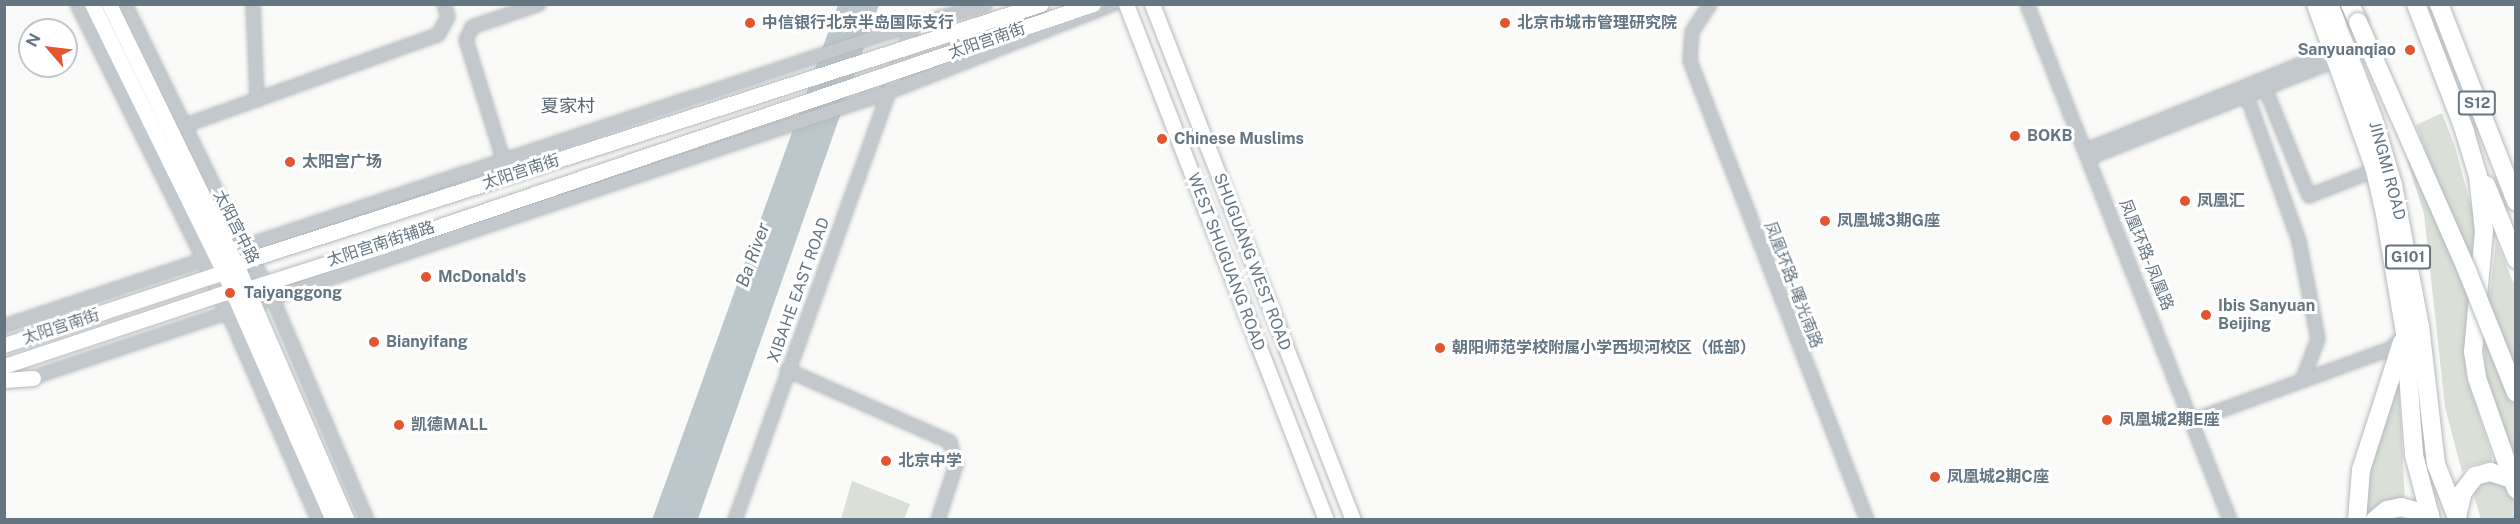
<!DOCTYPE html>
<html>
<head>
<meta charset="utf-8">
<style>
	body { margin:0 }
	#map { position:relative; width:2520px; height:524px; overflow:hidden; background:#fafaf8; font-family:"Public Sans","Noto Sans SC",sans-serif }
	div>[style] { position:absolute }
	.green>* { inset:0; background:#dadfd7 }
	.water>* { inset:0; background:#bbc7cb }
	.roads { filter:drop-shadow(0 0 2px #b5babe) drop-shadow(0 0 2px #b5babe) }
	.minor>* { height:12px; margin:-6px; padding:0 6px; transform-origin:6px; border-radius:6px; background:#c3c8cc }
	.major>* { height:15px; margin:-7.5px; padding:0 7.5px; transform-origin:7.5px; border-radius:7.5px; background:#fff }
	.highway>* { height:18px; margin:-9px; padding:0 9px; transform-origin:9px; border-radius:9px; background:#fff }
	.bridges { filter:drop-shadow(0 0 2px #b4b9bd) drop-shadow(0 0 2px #b4b9bd) }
	.highway-bridge>* { height:18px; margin:-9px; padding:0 9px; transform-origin:9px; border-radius:9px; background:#fff }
	.dots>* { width:16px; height:16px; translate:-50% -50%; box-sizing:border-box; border:3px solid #fff; border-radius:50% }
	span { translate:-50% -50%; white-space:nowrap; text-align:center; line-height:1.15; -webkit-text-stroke:6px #fff; paint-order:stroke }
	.shield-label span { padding:2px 4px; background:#fff; border:2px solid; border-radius:4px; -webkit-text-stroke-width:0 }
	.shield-label { font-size:15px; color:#657683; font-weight:700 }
	.poi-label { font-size:16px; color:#657683; font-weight:700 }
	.left { translate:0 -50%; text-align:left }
	.right { translate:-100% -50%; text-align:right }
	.street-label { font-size:16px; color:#657683 }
	.neighbourhood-label { font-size:18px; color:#57646e }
	.water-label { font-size:18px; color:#60757c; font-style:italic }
	.frame { position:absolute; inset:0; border:6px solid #657683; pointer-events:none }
	.north { position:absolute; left:18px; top:18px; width:60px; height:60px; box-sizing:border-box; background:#fff; border:2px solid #c1c8cd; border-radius:50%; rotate:298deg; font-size:16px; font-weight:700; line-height:24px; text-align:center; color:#657683 }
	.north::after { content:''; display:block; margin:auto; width:21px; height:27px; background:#e3552f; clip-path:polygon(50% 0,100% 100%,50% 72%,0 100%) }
</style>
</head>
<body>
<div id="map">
	<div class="green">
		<i style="clip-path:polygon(2442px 113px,2455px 147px,2477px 228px,2466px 375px,2492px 455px,2492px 461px,2471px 465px,2462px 472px,2445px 407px,2424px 214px,2407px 160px,2426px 152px,2416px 125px)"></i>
		<i style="clip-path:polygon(2496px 241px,2515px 286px,2515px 461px,2492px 402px,2486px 374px,2484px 347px)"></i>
		<i style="clip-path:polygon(2399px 381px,2405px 502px,2383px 502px,2362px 519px,2365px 473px)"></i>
		<i style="clip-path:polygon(2486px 479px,2515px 486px,2515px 519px,2481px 519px,2473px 493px)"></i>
		<i style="clip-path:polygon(852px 481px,910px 504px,904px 519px,841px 519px)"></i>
	</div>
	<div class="water">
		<i style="clip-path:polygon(838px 5px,879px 5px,698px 519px,652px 520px)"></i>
	</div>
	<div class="roads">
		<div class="minor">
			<i style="left:77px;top:4px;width:304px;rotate:63.6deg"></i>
			<i style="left:212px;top:276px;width:266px;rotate:66.5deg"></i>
			<i style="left:125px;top:4px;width:284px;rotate:63.9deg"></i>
			<i style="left:250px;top:259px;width:29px;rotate:56deg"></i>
			<i style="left:266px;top:283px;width:258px;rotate:66.9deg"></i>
			<i style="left:253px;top:4px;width:96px;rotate:87.6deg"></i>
			<i style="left:1710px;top:4px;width:33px;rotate:123deg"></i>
			<i style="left:1692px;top:32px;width:29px;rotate:94deg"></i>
			<i style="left:1690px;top:61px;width:492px;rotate:68.9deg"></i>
			<i style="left:2027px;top:4px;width:554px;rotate:68.52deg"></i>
			<i style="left:2262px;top:81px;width:124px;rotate:67.8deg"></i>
			<i style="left:2309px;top:196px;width:71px;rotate:-21.5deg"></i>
			<i style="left:2244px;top:88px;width:163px;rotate:70.2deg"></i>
			<i style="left:2299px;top:241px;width:100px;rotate:79deg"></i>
			<i style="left:2318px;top:339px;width:42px;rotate:111deg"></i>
			<i style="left:186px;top:125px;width:268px;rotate:-19.7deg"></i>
			<i style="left:438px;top:35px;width:21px;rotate:-61deg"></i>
			<i style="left:448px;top:17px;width:14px;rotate:-107deg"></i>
			<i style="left:2086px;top:150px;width:272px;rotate:-21.8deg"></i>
			<i style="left:2089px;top:158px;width:272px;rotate:-21.6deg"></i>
			<i style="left:504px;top:162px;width:128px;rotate:-107.3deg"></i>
			<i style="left:466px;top:40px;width:14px;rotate:-65deg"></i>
			<i style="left:472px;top:27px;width:71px;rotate:-18.9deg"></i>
			<i style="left:4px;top:326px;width:924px;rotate:-18.36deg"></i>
			<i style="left:881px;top:35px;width:109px;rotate:-16.4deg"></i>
			<i style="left:787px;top:370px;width:178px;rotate:23.8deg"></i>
			<i style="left:950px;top:442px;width:24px;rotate:75deg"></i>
			<i style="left:956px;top:465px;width:58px;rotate:108.1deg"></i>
			<i style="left:26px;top:380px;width:910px;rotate:-18.45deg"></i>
			<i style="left:889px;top:92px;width:242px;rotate:-21.4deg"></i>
			<i style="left:2194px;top:420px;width:208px;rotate:-19.9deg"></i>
			<i style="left:2390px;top:349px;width:17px;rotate:-45deg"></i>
			<i style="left:735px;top:520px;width:523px;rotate:-70.21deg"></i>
		</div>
		<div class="major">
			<i style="left:92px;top:4px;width:299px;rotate:63.8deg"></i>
			<i style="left:224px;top:272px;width:271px;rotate:66.3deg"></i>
			<i style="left:109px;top:4px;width:289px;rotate:64deg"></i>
			<i style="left:236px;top:264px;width:279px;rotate:66.6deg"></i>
			<i style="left:1126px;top:4px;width:553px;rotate:68.81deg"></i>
			<i style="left:1152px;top:4px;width:554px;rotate:68.72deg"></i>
			<i style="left:4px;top:345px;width:232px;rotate:-18.4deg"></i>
			<i style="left:224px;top:272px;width:29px;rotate:-27deg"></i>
			<i style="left:250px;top:259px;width:831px;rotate:-17.87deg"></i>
			<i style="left:4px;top:366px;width:240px;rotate:-18.4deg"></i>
			<i style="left:232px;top:290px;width:15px;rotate:-4deg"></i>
			<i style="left:247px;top:289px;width:142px;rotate:-17.7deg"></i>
			<i style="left:382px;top:246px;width:751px;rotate:-18.8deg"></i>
			<i style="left:4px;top:380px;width:29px;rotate:-4deg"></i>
		</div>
		<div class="highway">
			<i style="left:2316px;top:4px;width:176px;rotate:70.4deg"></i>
			<i style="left:2375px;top:170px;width:45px;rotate:77.2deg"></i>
			<i style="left:2385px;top:214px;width:122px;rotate:80.5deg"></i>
			<i style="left:2405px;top:334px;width:121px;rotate:85.7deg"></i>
			<i style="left:2414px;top:455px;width:67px;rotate:75.3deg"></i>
			<i style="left:2329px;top:4px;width:122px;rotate:68.9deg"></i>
			<i style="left:2373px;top:118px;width:70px;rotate:73.4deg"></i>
			<i style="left:2393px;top:185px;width:144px;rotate:79.2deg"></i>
			<i style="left:2420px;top:326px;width:139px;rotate:83.4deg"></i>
			<i style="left:2436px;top:464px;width:60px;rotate:68.6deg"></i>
			<i style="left:2350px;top:4px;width:20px;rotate:66deg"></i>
			<i style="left:2416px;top:4px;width:139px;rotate:69deg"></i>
			<i style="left:2439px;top:4px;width:212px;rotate:68.7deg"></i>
			<i style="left:2462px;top:123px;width:55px;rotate:73.2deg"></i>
			<i style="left:2478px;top:176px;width:55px;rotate:83.8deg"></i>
			<i style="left:2484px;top:231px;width:121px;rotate:95.2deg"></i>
			<i style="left:2473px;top:352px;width:26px;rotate:81deg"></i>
			<i style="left:2477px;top:378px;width:118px;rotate:70.6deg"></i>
			<i style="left:2486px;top:185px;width:80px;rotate:67.9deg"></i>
			<i style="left:2457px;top:517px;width:26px;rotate:-77deg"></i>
			<i style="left:2463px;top:492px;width:20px;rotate:-53deg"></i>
			<i style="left:2475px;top:476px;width:16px;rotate:-15deg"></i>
			<i style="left:2490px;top:472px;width:22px;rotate:18deg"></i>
			<i style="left:2357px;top:520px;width:50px;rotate:-85.4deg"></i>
			<i style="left:2361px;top:470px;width:134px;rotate:-72.2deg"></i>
			<i style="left:2375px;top:520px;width:16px;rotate:-40deg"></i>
			<i style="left:2387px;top:510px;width:14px;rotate:-12deg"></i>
			<i style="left:2401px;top:507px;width:30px;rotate:15deg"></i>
		</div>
	</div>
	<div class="bridges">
		<div class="highway-bridge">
			<i style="left:2358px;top:22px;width:274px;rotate:66.3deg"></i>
			<i style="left:2468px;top:273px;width:129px;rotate:68.2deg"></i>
		</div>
	</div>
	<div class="dots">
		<i style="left:750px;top:23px;background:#e3552f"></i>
		<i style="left:1505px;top:23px;background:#e3552f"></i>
		<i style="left:2410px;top:50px;background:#e3552f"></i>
		<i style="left:2015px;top:136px;background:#e3552f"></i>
		<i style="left:1162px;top:139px;background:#e3552f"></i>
		<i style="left:290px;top:162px;background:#e3552f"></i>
		<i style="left:2185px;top:201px;background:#e3552f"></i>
		<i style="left:1825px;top:221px;background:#e3552f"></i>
		<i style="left:426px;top:277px;background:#e3552f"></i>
		<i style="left:230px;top:293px;background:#e3552f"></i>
		<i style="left:2206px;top:315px;background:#e3552f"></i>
		<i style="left:374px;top:342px;background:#e3552f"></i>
		<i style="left:1440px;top:348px;background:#e3552f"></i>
		<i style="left:2107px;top:420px;background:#e3552f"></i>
		<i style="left:399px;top:425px;background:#e3552f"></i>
		<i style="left:886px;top:461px;background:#e3552f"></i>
		<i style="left:1935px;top:477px;background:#e3552f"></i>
	</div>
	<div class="shield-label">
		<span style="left:2477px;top:103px">S12</span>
		<span style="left:2408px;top:257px">G101</span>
	</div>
	<div class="poi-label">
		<span class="left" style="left:762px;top:23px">中信银行北京半岛国际支行</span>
		<span class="left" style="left:1517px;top:23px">北京市城市管理研究院</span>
		<span class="right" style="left:2396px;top:50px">Sanyuanqiao</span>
		<span class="left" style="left:2027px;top:136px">BOKB</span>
		<span class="left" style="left:1174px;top:139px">Chinese Muslims</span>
		<span class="left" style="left:302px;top:162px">太阳宫广场</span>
		<span class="left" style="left:2197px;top:201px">凤凰汇</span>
		<span class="left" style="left:1837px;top:221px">凤凰城3期G座</span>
		<span class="left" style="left:438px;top:277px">McDonald's</span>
		<span class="left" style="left:244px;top:293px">Taiyanggong</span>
		<span class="left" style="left:2218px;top:315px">Ibis Sanyuan<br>Beijing</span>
		<span class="left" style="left:386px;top:342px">Bianyifang</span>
		<span class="left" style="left:1452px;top:348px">朝阳师范学校附属小学西坝河校区（低部）</span>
		<span class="left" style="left:2119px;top:420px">凤凰城2期E座</span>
		<span class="left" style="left:411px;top:425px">凯德MALL</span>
		<span class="left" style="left:898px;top:461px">北京中学</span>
		<span class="left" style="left:1947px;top:477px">凤凰城2期C座</span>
	</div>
	<div class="street-label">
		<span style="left:987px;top:41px;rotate:-19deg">太阳宫南街</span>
		<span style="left:2387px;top:171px;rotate:75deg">JINGMI ROAD</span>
		<span style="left:521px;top:172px;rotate:-18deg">太阳宫南街</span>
		<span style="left:236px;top:227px;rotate:63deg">太阳宫中路</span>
		<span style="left:381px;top:244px;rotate:-18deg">太阳宫南街辅路</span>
		<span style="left:2146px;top:255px;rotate:68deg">凤凰环路-凤凰路</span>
		<span style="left:1226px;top:262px;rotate:69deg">WEST SHUGUANG ROAD</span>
		<span style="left:1252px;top:262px;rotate:69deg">SHUGUANG WEST ROAD</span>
		<span style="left:1793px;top:285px;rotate:69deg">凤凰环路-曙光南路</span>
		<span style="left:799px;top:290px;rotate:-70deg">XIBAHE EAST ROAD</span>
		<span style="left:61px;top:327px;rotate:-18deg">太阳宫南街</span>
	</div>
	<div class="neighbourhood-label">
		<span style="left:568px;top:106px">夏家村</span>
	</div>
	<div class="water-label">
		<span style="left:753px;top:255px;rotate:-70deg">Ba River</span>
	</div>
	<div class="frame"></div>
	<div class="north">N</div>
</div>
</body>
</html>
